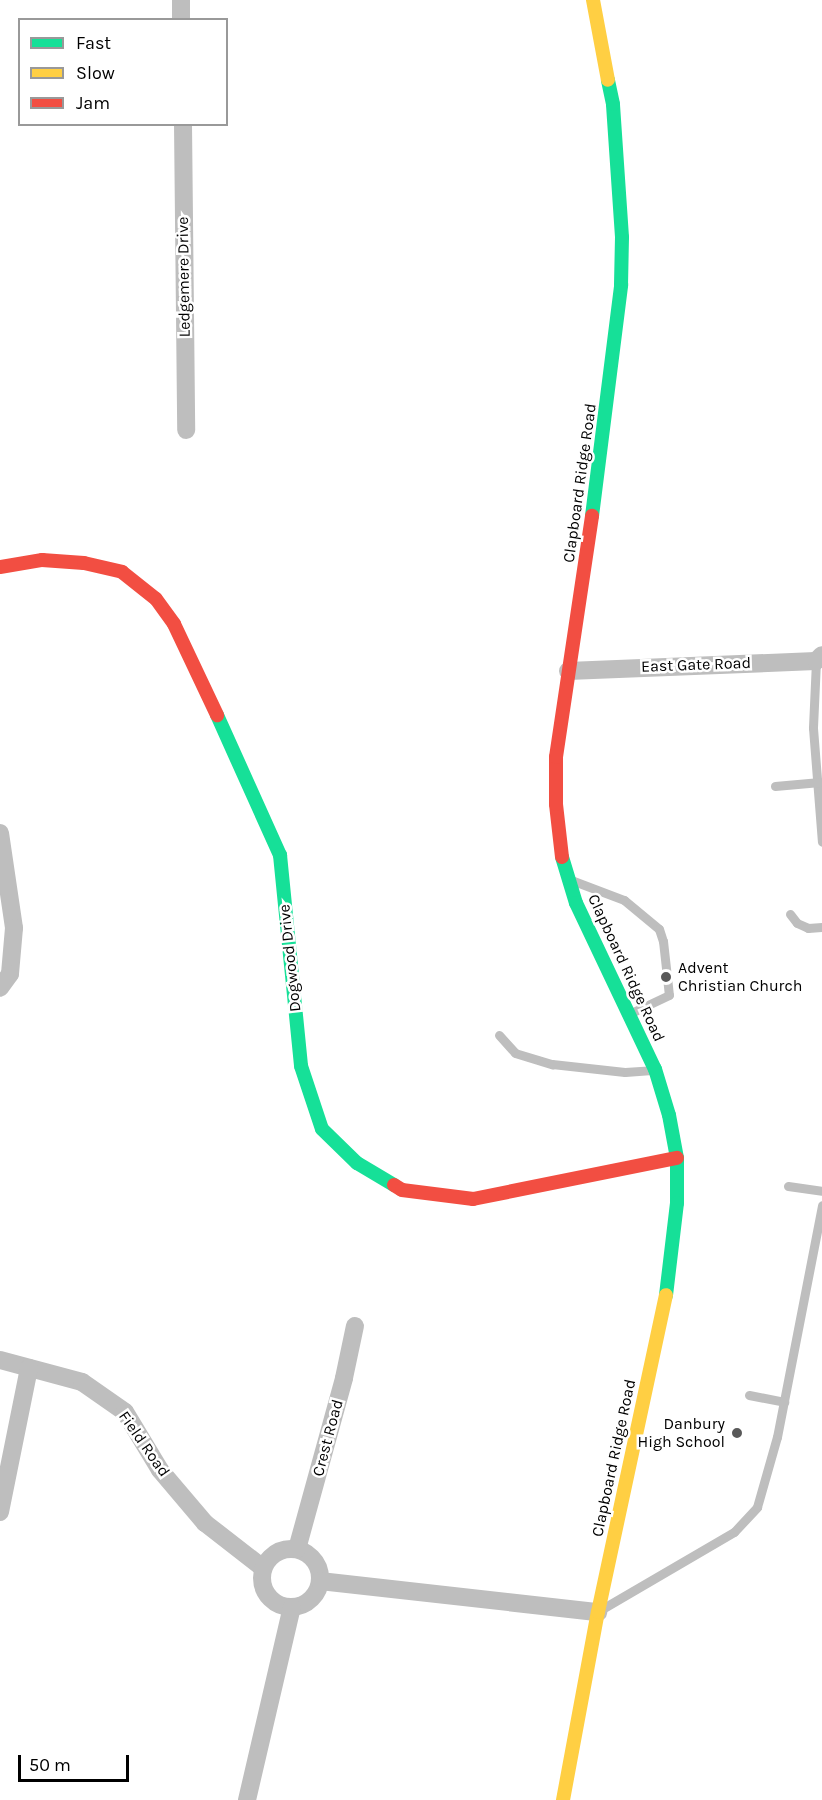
<!DOCTYPE html>
<html>
<head>
<meta charset="utf-8">
<style>
	body { margin:0 }
	#map { position:relative; width:822px; height:1800px; overflow:hidden; background:#fff; font-family:Karla,sans-serif }
	div>[style] { position:absolute }
	.lane>* { height:9px; margin:-4.5px; padding:0 4.5px; transform-origin:4.5px; border-radius:4.5px; background:#bebebe }
	.street>* { height:18px; margin:-9px; padding:0 9px; transform-origin:9px; border-radius:9px; background:#bebebe }
	.street>.ring { margin:-9px; padding:0; box-sizing:content-box; background:none; border:18px solid #bebebe; border-radius:50% }
	.fast>* { height:14px; margin:-7px; padding:0 7px; transform-origin:7px; border-radius:7px; background:#16e098 }
	.slow>* { height:14px; margin:-7px; padding:0 7px; transform-origin:7px; border-radius:7px; background:#ffcf43 }
	.jam>* { height:14px; margin:-7px; padding:0 7px; transform-origin:7px; border-radius:7px; background:#f24e42 }
	.dots>* { width:16px; height:16px; translate:-50% -50%; box-sizing:border-box; border:3px solid #fff; border-radius:50% }
	span { translate:-50% -50%; white-space:nowrap; text-align:center; line-height:1.15; -webkit-text-stroke:5px #fff; paint-order:stroke }
	.street-label { font-size:16px; color:#000 }
	.poi-label { font-size:16px; color:#000 }
	.left { translate:0 -50%; text-align:left }
	.right { translate:-100% -50%; text-align:right }
	.legend { position:absolute; left:18px; top:18px; width:210px; height:108px; box-sizing:border-box; background:#fff; border:2px solid #999; margin:0; padding:8px 10px; list-style:none; font-size:18px; color:#000 }
	.legend li { display:flex; align-items:center; gap:12px; height:30px }
	.legend b { width:30px; border:2px solid #999 }
	.scale { position:absolute; left:18px; top:1755px; width:111px; height:27px; box-sizing:border-box; border:3px solid #000; border-top:0; padding-left:8px; font-size:18px; line-height:21px; white-space:nowrap; color:#000; -webkit-text-stroke:4px #fff; paint-order:stroke }
</style>
</head>
<body>
<div id="map">
	<div class="lane">
		<i style="left:816px;top:661px;width:67px;rotate:92.6deg"></i>
		<i style="left:813px;top:728px;width:114px;rotate:85.5deg"></i>
		<i style="left:775px;top:786px;width:45px;rotate:-5.1deg"></i>
		<i style="left:571px;top:880px;width:57px;rotate:20.7deg"></i>
		<i style="left:624px;top:900px;width:45px;rotate:39.6deg"></i>
		<i style="left:659px;top:929px;width:13px;rotate:72deg"></i>
		<i style="left:663px;top:941px;width:54px;rotate:83.7deg"></i>
		<i style="left:669px;top:995px;width:42px;rotate:154.7deg"></i>
		<i style="left:790px;top:914px;width:11px;rotate:52deg"></i>
		<i style="left:797px;top:923px;width:12px;rotate:24deg"></i>
		<i style="left:808px;top:928px;width:14px;rotate:-4deg"></i>
		<i style="left:499px;top:1035px;width:24px;rotate:48deg"></i>
		<i style="left:515px;top:1053px;width:39px;rotate:17deg"></i>
		<i style="left:552px;top:1064px;width:73px;rotate:6.3deg"></i>
		<i style="left:625px;top:1072px;width:27px;rotate:-4deg"></i>
		<i style="left:788px;top:1186px;width:34px;rotate:8deg"></i>
		<i style="left:749px;top:1395px;width:36px;rotate:11deg"></i>
		<i style="left:602px;top:1609px;width:153px;rotate:-30.3deg"></i>
		<i style="left:734px;top:1532px;width:34px;rotate:-47deg"></i>
		<i style="left:757px;top:1507px;width:73px;rotate:-74.1deg"></i>
		<i style="left:777px;top:1437px;width:236px;rotate:-79deg"></i>
	</div>
	<div class="street">
		<i style="left:181px;top:0;width:20px;rotate:90deg"></i>
		<i style="left:183px;top:124px;width:306px;rotate:89.4deg"></i>
		<i style="left:568px;top:671px;width:248px;rotate:-2.3deg"></i>
		<i style="left:816px;top:661px;width:8px;rotate:-45deg"></i>
		<i style="left:0;top:833px;width:96px;rotate:81.6deg"></i>
		<i style="left:14px;top:928px;width:46px;rotate:95deg"></i>
		<i style="left:10px;top:974px;width:17px;rotate:126deg"></i>
		<i style="left:0;top:1360px;width:85px;rotate:15deg"></i>
		<i style="left:82px;top:1382px;width:52px;rotate:34.9deg"></i>
		<i style="left:125px;top:1412px;width:68px;rotate:58.9deg"></i>
		<i style="left:160px;top:1470px;width:70px;rotate:49.7deg"></i>
		<i style="left:205px;top:1523px;width:73px;rotate:37.8deg"></i>
		<i style="left:0;top:1512px;width:147px;rotate:-78.6deg"></i>
		<i class="ring" style="left:262px;top:1549px;width:40px;height:40px"></i>
		<i style="left:297px;top:1549px;width:177px;rotate:-74.6deg"></i>
		<i style="left:344px;top:1378px;width:53px;rotate:-78.1deg"></i>
		<i style="left:320px;top:1581px;width:280px;rotate:6.4deg"></i>
		<i style="left:247px;top:1800px;width:198px;rotate:-76.9deg"></i>
	</div>
	<div class="fast">
		<i style="left:592px;top:516px;width:233px;rotate:-82.8deg"></i>
		<i style="left:621px;top:285px;width:48px;rotate:-88.8deg"></i>
		<i style="left:622px;top:237px;width:133px;rotate:-93.9deg"></i>
		<i style="left:613px;top:104px;width:25px;rotate:-102deg"></i>
		<i style="left:217px;top:715px;width:154px;rotate:65.8deg"></i>
		<i style="left:280px;top:855px;width:212px;rotate:84.3deg"></i>
		<i style="left:301px;top:1066px;width:66px;rotate:71.6deg"></i>
		<i style="left:322px;top:1129px;width:49px;rotate:44.2deg"></i>
		<i style="left:357px;top:1163px;width:43px;rotate:30.7deg"></i>
		<i style="left:562px;top:857px;width:48px;rotate:73.1deg"></i>
		<i style="left:576px;top:903px;width:184px;rotate:64.6deg"></i>
		<i style="left:655px;top:1069px;width:48px;rotate:73.1deg"></i>
		<i style="left:669px;top:1115px;width:44px;rotate:79.5deg"></i>
		<i style="left:677px;top:1158px;width:45px;rotate:90deg"></i>
		<i style="left:677px;top:1203px;width:93px;rotate:96.8deg"></i>
	</div>
	<div class="slow">
		<i style="left:593px;top:0;width:81px;rotate:79.4deg"></i>
		<i style="left:563px;top:1800px;width:191px;rotate:-79.5deg"></i>
		<i style="left:598px;top:1612px;width:324px;rotate:-77.9deg"></i>
	</div>
	<div class="jam">
		<i style="left:0;top:567px;width:43px;rotate:-9.5deg"></i>
		<i style="left:42px;top:560px;width:42px;rotate:4.1deg"></i>
		<i style="left:84px;top:563px;width:39px;rotate:13deg"></i>
		<i style="left:122px;top:572px;width:43px;rotate:38.5deg"></i>
		<i style="left:156px;top:599px;width:31px;rotate:54deg"></i>
		<i style="left:174px;top:624px;width:101px;rotate:64.7deg"></i>
		<i style="left:562px;top:857px;width:53px;rotate:-96.5deg"></i>
		<i style="left:556px;top:804px;width:47px;rotate:-90deg"></i>
		<i style="left:556px;top:757px;width:244px;rotate:-81.5deg"></i>
		<i style="left:394px;top:1185px;width:9px;rotate:32deg"></i>
		<i style="left:402px;top:1190px;width:72px;rotate:7.2deg"></i>
		<i style="left:473px;top:1199px;width:208px;rotate:-11.4deg"></i>
	</div>
	<div class="dots">
		<i style="left:666px;top:977px;background:#595959"></i>
		<i style="left:737px;top:1433px;background:#595959"></i>
	</div>
	<div class="street-label">
		<span style="left:184px;top:277px;rotate:-91deg">Ledgemere Drive</span>
		<span style="left:580px;top:483px;rotate:-82deg">Clapboard Ridge Road</span>
		<span style="left:696px;top:665px;rotate:-2deg">East Gate Road</span>
		<span style="left:290px;top:958px;rotate:-96deg">Dogwood Drive</span>
		<span style="left:626px;top:968px;rotate:65deg">Clapboard Ridge Road</span>
		<span style="left:328px;top:1438px;rotate:-75deg">Crest Road</span>
		<span style="left:144px;top:1444px;rotate:55deg">Field Road</span>
		<span style="left:614px;top:1458px;rotate:-78deg">Clapboard Ridge Road</span>
	</div>
	<div class="poi-label">
		<span class="left" style="left:678px;top:977px">Advent<br>Christian Church</span>
		<span class="right" style="left:725px;top:1433px">Danbury<br>High School</span>
	</div>
	<ul class="legend">
	<li><b style="height:8px;background:#16e098"></b>Fast</li>
	<li><b style="height:8px;background:#ffcf43"></b>Slow</li>
	<li><b style="height:8px;background:#f24e42"></b>Jam</li>
	</ul>
	<div class="scale">50 m</div>
</div>
</body>
</html>
